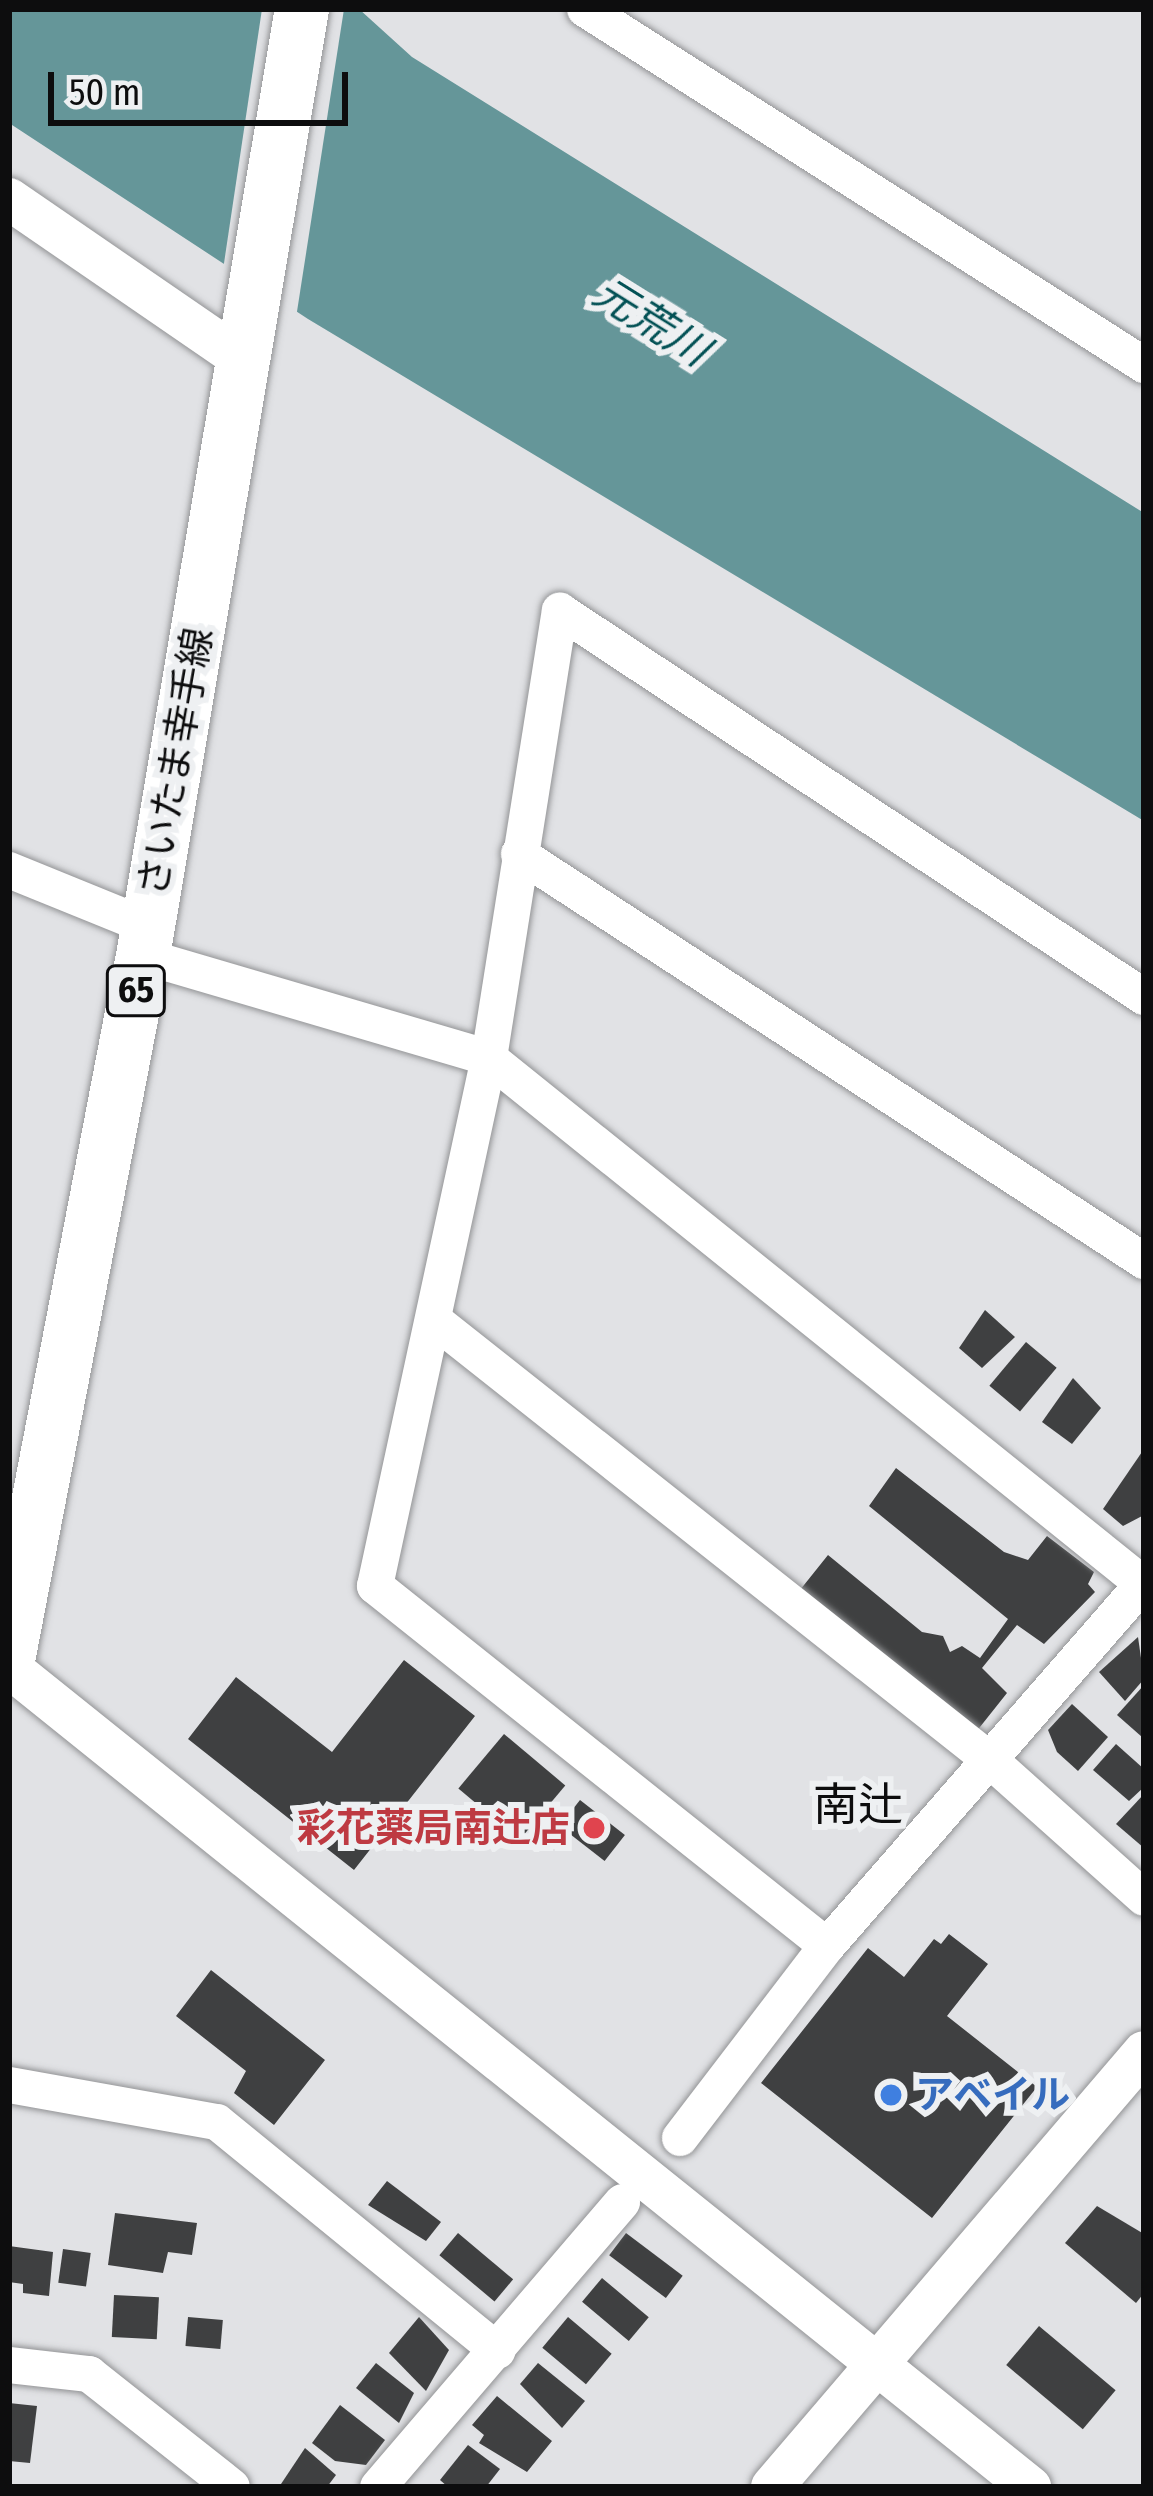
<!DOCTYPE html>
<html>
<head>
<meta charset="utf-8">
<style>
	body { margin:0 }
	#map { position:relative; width:1153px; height:2496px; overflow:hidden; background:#e1e2e5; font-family:"Fira Sans Condensed","Noto Sans JP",sans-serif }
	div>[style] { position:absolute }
	.water>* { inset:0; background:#659699 }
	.pier>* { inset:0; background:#e1e2e5 }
	.building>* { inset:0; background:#3f4041; transform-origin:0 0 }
	.roads { filter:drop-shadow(0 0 3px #939496) drop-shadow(0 0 3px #939496) }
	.minor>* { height:36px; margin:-18px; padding:0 18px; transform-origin:18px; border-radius:18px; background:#fff }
	.tertiary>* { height:42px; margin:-21px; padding:0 21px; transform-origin:21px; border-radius:21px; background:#fff }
	.primary>* { height:54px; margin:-27px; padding:0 27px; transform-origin:27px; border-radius:27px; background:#fff }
	.dots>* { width:33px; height:33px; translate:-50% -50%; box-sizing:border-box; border:6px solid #eef0f2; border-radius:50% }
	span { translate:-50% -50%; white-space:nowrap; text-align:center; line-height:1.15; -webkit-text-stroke:12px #eef0f2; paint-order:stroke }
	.shield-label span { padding:3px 9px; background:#eef0f2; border:3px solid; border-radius:9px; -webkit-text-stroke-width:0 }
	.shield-label { font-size:36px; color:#0d0d0e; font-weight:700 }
	.street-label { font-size:39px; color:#0d0d0e }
	.health-label { font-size:39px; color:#be3a42; font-weight:700 }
	.right { translate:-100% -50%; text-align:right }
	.shop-label { font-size:39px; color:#366cbe; font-weight:700 }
	.left { translate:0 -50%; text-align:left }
	.water-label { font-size:42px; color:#035155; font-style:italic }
	.quarter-label { font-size:45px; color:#0d0d0e }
	.frame { position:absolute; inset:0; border:12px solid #0d0d0e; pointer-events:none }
	.scale { position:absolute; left:48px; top:72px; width:300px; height:54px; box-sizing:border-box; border:6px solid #0d0d0e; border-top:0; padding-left:15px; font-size:36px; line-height:42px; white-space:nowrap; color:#0d0d0e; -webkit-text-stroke:9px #eef0f2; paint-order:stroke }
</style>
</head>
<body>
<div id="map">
	<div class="water">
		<i style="clip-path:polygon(9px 9px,359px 9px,412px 57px,1144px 513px,1144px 821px,308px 319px,9px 123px)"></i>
	</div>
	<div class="pier">
		<i style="clip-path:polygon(262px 9px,344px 9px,296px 318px,223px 270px)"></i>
	</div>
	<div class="building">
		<i style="clip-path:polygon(985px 1310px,1015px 1337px,982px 1368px,959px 1348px)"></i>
		<i style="left:1026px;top:1342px;width:40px;height:57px;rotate:40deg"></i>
		<i style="clip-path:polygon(1073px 1378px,1101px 1408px,1072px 1444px,1042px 1422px)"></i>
		<i style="clip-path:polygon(1144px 1449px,1144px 1515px,1123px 1526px,1103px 1509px)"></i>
		<i style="clip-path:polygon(896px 1468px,1004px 1552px,1028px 1560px,1047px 1536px,1094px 1572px,1088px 1584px,1095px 1592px,1044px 1644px,1017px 1625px,982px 1668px,1007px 1693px,976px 1732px,800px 1590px,828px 1555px,922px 1632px,943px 1636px,950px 1652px,962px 1646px,980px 1658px,1008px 1619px,869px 1506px)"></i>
		<i style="clip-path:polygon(1138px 1637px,1144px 1679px,1125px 1701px,1099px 1672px)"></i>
		<i style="clip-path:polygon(404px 1660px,475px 1716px,354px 1870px,188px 1739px,236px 1677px,332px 1752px)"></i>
		<i style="clip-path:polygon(1144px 1685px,1144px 1735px,1142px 1737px,1117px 1715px)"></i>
		<i style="clip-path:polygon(1072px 1704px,1108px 1737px,1078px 1771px,1057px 1752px,1048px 1730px)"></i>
		<i style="left:504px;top:1734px;width:80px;height:71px;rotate:40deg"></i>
		<i style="clip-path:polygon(1116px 1744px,1144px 1769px,1144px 1787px,1129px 1801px,1093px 1770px)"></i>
		<i style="clip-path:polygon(1144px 1794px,1144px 1848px,1116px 1824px)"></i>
		<i style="left:580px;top:1800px;width:57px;height:33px;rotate:38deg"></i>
		<i style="clip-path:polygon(949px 1934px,988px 1964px,947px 2016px,1037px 2087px,932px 2218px,761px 2083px,868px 1948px,904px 1977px,934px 1939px,941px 1944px)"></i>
		<i style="clip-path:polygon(211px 1970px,325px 2060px,274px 2125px,234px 2093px,246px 2071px,176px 2016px)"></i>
		<i style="clip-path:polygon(387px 2181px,441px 2222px,426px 2241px,368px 2205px)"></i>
		<i style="clip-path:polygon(1097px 2206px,1144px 2234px,1144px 2293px,1136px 2303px,1065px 2243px)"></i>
		<i style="clip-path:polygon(115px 2213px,197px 2223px,192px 2255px,168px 2252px,163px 2273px,108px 2265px)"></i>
		<i style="left:458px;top:2233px;width:72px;height:29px;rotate:40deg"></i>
		<i style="left:626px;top:2233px;width:71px;height:28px;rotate:37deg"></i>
		<i style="clip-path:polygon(9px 2246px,53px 2252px,49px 2296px,23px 2293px,23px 2284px,9px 2282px)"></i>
		<i style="left:63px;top:2249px;width:28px;height:34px;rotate:8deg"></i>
		<i style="left:602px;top:2278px;width:61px;height:31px;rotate:40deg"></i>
		<i style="left:114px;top:2295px;width:45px;height:42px;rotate:3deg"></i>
		<i style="left:188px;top:2317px;width:35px;height:29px;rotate:5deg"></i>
		<i style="clip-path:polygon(419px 2317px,449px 2350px,426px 2391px,389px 2353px)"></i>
		<i style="left:568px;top:2317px;width:57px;height:40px;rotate:40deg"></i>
		<i style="left:1039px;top:2326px;width:100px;height:51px;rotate:40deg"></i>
		<i style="clip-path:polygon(376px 2363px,414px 2393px,399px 2423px,356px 2388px)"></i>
		<i style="clip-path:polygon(538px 2363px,585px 2401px,562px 2428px,520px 2384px)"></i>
		<i style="clip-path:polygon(497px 2396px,552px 2441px,527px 2472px,479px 2443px,484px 2435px,472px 2425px)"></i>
		<i style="clip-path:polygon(9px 2403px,37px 2406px,30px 2463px,9px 2461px)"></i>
		<i style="clip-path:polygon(340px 2405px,385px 2440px,366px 2465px,335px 2461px,312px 2443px)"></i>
		<i style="clip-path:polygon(468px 2445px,500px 2469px,486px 2487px,448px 2487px,440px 2480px)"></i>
		<i style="clip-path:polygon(305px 2448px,336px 2475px,327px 2487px,279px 2487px)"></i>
	</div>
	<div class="roads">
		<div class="minor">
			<i style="left:585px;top:9px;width:663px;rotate:32.49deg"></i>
			<i style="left:519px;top:854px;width:746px;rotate:33.07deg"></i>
			<i style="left:9px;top:870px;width:149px;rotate:22.1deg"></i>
			<i style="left:143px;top:956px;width:361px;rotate:16.4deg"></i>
			<i style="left:489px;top:1058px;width:839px;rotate:38.81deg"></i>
			<i style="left:434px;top:1320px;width:710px;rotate:38.37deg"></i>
			<i style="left:991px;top:1761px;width:205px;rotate:41.8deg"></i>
			<i style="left:827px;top:1946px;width:578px;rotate:-141.46deg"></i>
			<i style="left:375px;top:1586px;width:540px;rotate:-77.82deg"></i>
			<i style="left:489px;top:1058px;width:453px;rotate:-81deg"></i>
			<i style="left:560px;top:611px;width:700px;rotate:33.46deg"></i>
			<i style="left:9px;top:2085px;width:211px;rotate:10.1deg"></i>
			<i style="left:217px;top:2122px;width:362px;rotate:39.2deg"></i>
			<i style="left:680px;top:2138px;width:242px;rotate:-52.6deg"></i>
			<i style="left:827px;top:1946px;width:483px;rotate:-48.9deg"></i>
			<i style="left:9px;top:2365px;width:81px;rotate:6.4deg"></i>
			<i style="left:89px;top:2374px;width:182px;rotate:38.3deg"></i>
			<i style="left:378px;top:2487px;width:375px;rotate:-49.4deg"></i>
		</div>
		<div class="tertiary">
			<i style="left:9px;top:199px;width:286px;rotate:34.5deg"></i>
			<i style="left:9px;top:1667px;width:1310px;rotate:38.77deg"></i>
			<i style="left:772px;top:2487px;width:572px;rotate:-49.46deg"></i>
		</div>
		<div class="primary">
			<i style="left:9px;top:1655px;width:712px;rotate:-79.15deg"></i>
			<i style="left:143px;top:956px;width:960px;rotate:-80.47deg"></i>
		</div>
	</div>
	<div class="dots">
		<i style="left:594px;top:1828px;background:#e0444e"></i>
		<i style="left:891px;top:2095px;background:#3f7fe0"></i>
	</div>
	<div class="shield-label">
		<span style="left:136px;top:991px">65</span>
	</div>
	<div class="street-label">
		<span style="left:176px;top:762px;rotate:-80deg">さいたま幸手線</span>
	</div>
	<div class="health-label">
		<span class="right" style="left:570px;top:1828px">彩花薬局南辻店</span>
	</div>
	<div class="shop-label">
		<span class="left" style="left:915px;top:2095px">アベイル</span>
	</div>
	<div class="water-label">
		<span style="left:651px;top:322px;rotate:32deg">元荒川</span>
	</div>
	<div class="quarter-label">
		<span style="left:858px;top:1806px">南辻</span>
	</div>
	<div class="frame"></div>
	<div class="scale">50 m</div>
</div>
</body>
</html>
